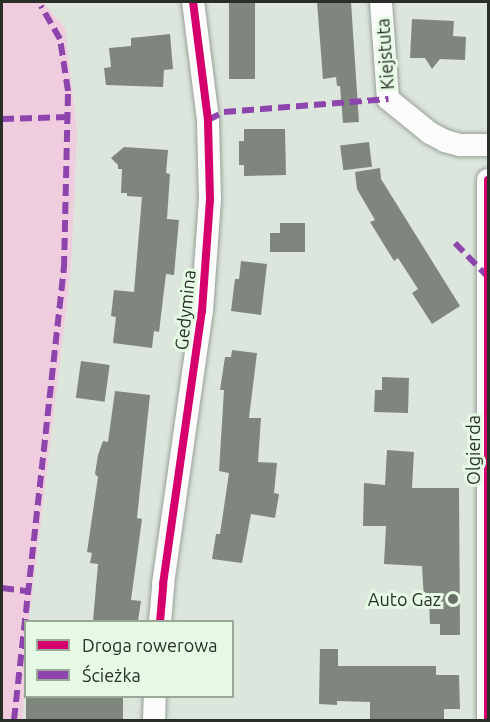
<!DOCTYPE html>
<html>
<head>
<meta charset="utf-8">
<style>
	body { margin:0 }
	#map { position:relative; width:490px; height:722px; overflow:hidden; background:#dce6dc; font-family:Ubuntu,sans-serif }
	div>[style] { position:absolute }
	.green>* { inset:0; background:#efcdde }
	.building>* { inset:0; background:#7f867e; transform-origin:0 0 }
	.roads { filter:drop-shadow(0 0 2px #98a098) drop-shadow(0 0 2px #98a098) }
	.minor>* { height:22px; margin:-11px; padding:0 11px; transform-origin:11px; border-radius:11px; background:#fafbfa }
	.quiet>* { height:6px; margin-top:-3px; transform-origin:0; background:repeating-linear-gradient(90deg,#8e44ad 0 12px,transparent 0 18px) }
	.cycleway>* { height:8px; margin:-4px; padding:0 4px; transform-origin:4px; border-radius:4px; background:#d6006c }
	.dots>* { width:16px; height:16px; translate:-50% -50%; box-sizing:border-box; border:3px solid #e6f9e4; border-radius:50% }
	span { translate:-50% -50%; white-space:nowrap; text-align:center; line-height:1.15; -webkit-text-stroke:6px #e6f9e4; paint-order:stroke }
	.street-label { font-size:18px; color:#282f27 }
	.poi-label { font-size:18px; color:#282f27 }
	.right { translate:-100% -50%; text-align:right }
	.frame { position:absolute; inset:0; border:3px solid #282f27; pointer-events:none }
	.legend { position:absolute; left:24px; top:620px; width:210px; height:78px; box-sizing:border-box; background:#e6f9e4; border:2px solid #9aa898; margin:0; padding:8px 10px; list-style:none; font-size:18px; color:#282f27 }
	.legend li { display:flex; align-items:center; gap:12px; height:30px }
	.legend b { width:30px; border:2px solid #9aa898 }
</style>
</head>
<body>
<div id="map">
	<div class="green">
		<i style="clip-path:polygon(2px 2px,43px 2px,65px 28px,77px 131px,71px 269px,29px 621px,26px 622px,23px 720px,2px 720px)"></i>
	</div>
	<div class="building">
		<i style="left:229px;top:2px;width:26px;height:77px"></i>
		<i style="clip-path:polygon(317px 2px,351px 2px,359px 122px,343px 123px,340px 86px,337px 86px,336px 77px,323px 79px)"></i>
		<i style="clip-path:polygon(412px 19px,454px 21px,453px 36px,466px 37px,465px 60px,440px 59px,432px 69px,425px 58px,410px 58px)"></i>
		<i style="clip-path:polygon(170px 34px,173px 69px,164px 70px,163px 87px,106px 85px,104px 68px,111px 67px,109px 48px,131px 46px,131px 38px)"></i>
		<i style="clip-path:polygon(244px 129px,285px 129px,286px 175px,244px 176px,244px 165px,239px 165px,239px 141px,244px 141px)"></i>
		<i style="left:369px;top:142px;width:25px;height:29px;rotate:83deg"></i>
		<i style="clip-path:polygon(124px 147px,168px 150px,166px 173px,170px 174px,167px 219px,179px 220px,174px 275px,166px 274px,159px 332px,154px 331px,152px 348px,113px 343px,116px 317px,111px 316px,114px 290px,134px 292px,142px 197px,127px 196px,127px 193px,121px 193px,122px 169px,118px 169px,118px 165px,111px 158px)"></i>
		<i style="clip-path:polygon(380px 168px,381px 179px,460px 306px,432px 324px,412px 293px,418px 289px,398px 258px,394px 261px,370px 222px,375px 220px,357px 189px,355px 172px)"></i>
		<i style="clip-path:polygon(280px 223px,305px 223px,305px 252px,270px 252px,270px 233px,280px 233px)"></i>
		<i style="clip-path:polygon(241px 261px,267px 264px,261px 315px,231px 311px,235px 279px,239px 279px)"></i>
		<i style="clip-path:polygon(232px 350px,257px 353px,249px 418px,261px 418px,258px 462px,277px 463px,274px 493px,279px 494px,275px 518px,251px 514px,242px 563px,212px 559px,216px 534px,220px 534px,229px 473px,219px 471px,224px 390px,220px 390px,225px 357px,231px 357px)"></i>
		<i style="left:81px;top:361px;width:29px;height:37px;rotate:8deg"></i>
		<i style="clip-path:polygon(382px 377px,409px 378px,408px 413px,374px 412px,375px 390px,382px 390px)"></i>
		<i style="clip-path:polygon(115px 391px,150px 395px,137px 518px,142px 519px,131px 600px,141px 601px,138px 621px,93px 621px,98px 564px,90px 563px,92px 553px,87px 552px,98px 477px,95px 474px,98px 455px,103px 441px,108px 442px)"></i>
		<i style="clip-path:polygon(387px 450px,414px 452px,412px 488px,459px 488px,460px 635px,440px 635px,440px 624px,430px 624px,429px 600px,424px 600px,422px 566px,384px 564px,386px 526px,363px 526px,364px 483px,385px 485px)"></i>
		<i style="clip-path:polygon(320px 649px,338px 649px,338px 666px,436px 666px,436px 675px,459px 675px,460px 709px,444px 709px,444px 720px,370px 720px,370px 702px,337px 701px,337px 705px,319px 704px)"></i>
		<i style="left:26px;top:696px;width:97px;height:24px"></i>
	</div>
	<div class="roads">
		<div class="minor">
			<i style="left:381px;top:2px;width:97px;rotate:85.9deg"></i>
			<i style="left:388px;top:99px;width:54px;rotate:39deg"></i>
			<i style="left:430px;top:133px;width:17px;rotate:28deg"></i>
			<i style="left:445px;top:141px;width:16px;rotate:15deg"></i>
			<i style="left:460px;top:145px;width:28px"></i>
			<i style="left:160px;top:622px;width:38px;rotate:-85deg"></i>
			<i style="left:163px;top:584px;width:276px;rotate:-81.9deg"></i>
			<i style="left:202px;top:311px;width:112px;rotate:-85.9deg"></i>
			<i style="left:210px;top:199px;width:79px;rotate:-91.5deg"></i>
			<i style="left:208px;top:120px;width:119px;rotate:-97.2deg"></i>
			<i style="left:154px;top:720px;width:24px;rotate:-88deg"></i>
			<i style="left:488px;top:720px;width:540px;rotate:-90deg"></i>
		</div>
	</div>
	<div class="quiet">
		<i style="left:2px;top:119px;width:67px;rotate:-1.7deg"></i>
		<i style="left:208px;top:120px;width:18px;rotate:-27deg"></i>
		<i style="left:224px;top:112px;width:165px;rotate:-4.5deg"></i>
		<i style="left:455px;top:243px;width:46px;rotate:45.9deg"></i>
		<i style="left:2px;top:588px;width:26px;rotate:7deg"></i>
		<i style="left:14px;top:720px;width:455px;rotate:-83.7deg"></i>
		<i style="left:64px;top:268px;width:177px;rotate:-88.7deg"></i>
		<i style="left:68px;top:91px;width:53px;rotate:-98.7deg"></i>
		<i style="left:60px;top:39px;width:38px;rotate:-120deg"></i>
	</div>
	<div class="cycleway">
		<i style="left:160px;top:622px;width:38px;rotate:-85deg"></i>
		<i style="left:163px;top:584px;width:276px;rotate:-81.9deg"></i>
		<i style="left:202px;top:311px;width:112px;rotate:-85.9deg"></i>
		<i style="left:210px;top:199px;width:79px;rotate:-91.5deg"></i>
		<i style="left:208px;top:120px;width:119px;rotate:-97.2deg"></i>
		<i style="left:488px;top:720px;width:540px;rotate:-90deg"></i>
	</div>
	<div class="dots">
		<i style="left:453px;top:599px;background:#676f66"></i>
	</div>
	<div class="street-label">
		<span style="left:385px;top:54px;rotate:-94deg">Kiejstuta</span>
		<span style="left:185px;top:310px;rotate:-84deg">Gedymina</span>
		<span style="left:473px;top:450px;rotate:-90deg">Olgierda</span>
	</div>
	<div class="poi-label">
		<span class="right" style="left:441px;top:599px">Auto Gaz</span>
	</div>
	<div class="frame"></div>
	<ul class="legend">
	<li><b style="height:8px;background:#d6006c"></b>Droga rowerowa</li>
	<li><b style="height:8px;background:#8e44ad"></b>Ścieżka</li>
	</ul>
</div>
</body>
</html>
